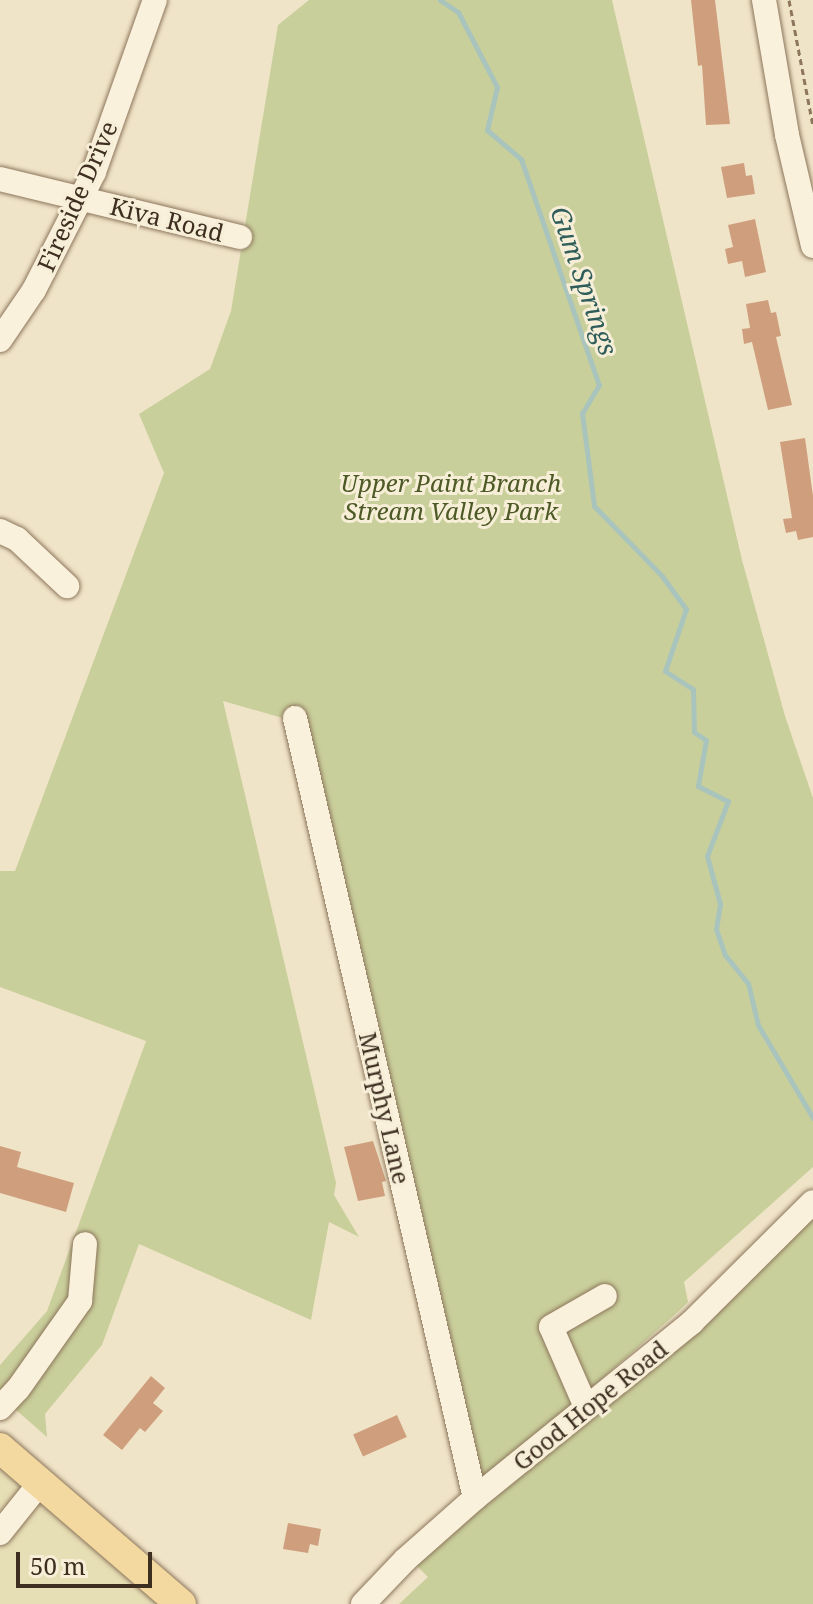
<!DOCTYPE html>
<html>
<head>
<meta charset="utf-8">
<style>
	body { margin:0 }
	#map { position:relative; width:813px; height:1604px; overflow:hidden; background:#f0e4c8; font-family:"Noto Serif",serif }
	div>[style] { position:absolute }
	.farmland>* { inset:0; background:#e6deb5 }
	.green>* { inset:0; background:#c9cf9b }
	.stream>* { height:5px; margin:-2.5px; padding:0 2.5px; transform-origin:2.5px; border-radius:2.5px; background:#a9c4bc }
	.building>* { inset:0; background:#cf9f7d; transform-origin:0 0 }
	.path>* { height:3px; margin-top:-1.5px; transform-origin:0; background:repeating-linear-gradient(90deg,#8d765c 0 6px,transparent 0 10px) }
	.roads { filter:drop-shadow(0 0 2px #8d765c) drop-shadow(0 0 2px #8d765c) }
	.minor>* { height:24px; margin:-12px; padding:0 12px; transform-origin:12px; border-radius:12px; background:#faf1dc }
	.major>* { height:30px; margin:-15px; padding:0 15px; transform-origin:15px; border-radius:15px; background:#f3d9a0 }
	span { translate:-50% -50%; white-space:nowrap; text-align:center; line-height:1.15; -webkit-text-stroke:6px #f7eed8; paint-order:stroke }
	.street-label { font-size:24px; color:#3d2e20 }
	.park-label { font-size:24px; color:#4d5a26; font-style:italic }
	.water-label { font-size:26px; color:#2f5d5a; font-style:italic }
	.scale { position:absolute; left:16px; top:1552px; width:136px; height:36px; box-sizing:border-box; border:4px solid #3d2e20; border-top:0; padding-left:10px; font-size:24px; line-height:28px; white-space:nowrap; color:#3d2e20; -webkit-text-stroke:6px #f7eed8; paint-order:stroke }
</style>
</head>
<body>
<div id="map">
	<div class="farmland">
		<i style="clip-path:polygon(0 1448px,181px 1604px,0 1604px)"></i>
	</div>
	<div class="green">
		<i style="clip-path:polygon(309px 0,612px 0,742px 560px,785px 716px,813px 798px,813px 1167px,684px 1282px,688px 1302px,680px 1310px,481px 1486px,307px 725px,223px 701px,336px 1183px,334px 1195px,359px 1237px,329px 1222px,311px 1320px,139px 1244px,102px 1345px,45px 1414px,47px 1437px,0 1396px,0 1365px,47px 1311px,146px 1041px,0 987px,0 871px,15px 871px,164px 473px,139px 414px,210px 369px,231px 311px,278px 25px)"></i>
		<i style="clip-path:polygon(813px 1210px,813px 1604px,399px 1604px,428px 1577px,413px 1562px)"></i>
	</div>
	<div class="stream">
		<i style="left:440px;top:0;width:22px;rotate:34deg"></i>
		<i style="left:458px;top:12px;width:85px;rotate:62.5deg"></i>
		<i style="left:497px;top:87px;width:44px;rotate:103.1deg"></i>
		<i style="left:487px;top:130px;width:45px;rotate:40.5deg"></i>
		<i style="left:521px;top:159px;width:239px;rotate:71deg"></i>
		<i style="left:599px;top:385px;width:33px;rotate:121deg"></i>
		<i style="left:582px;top:413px;width:94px;rotate:82.6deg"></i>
		<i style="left:594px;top:506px;width:98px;rotate:45.8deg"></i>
		<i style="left:662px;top:576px;width:41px;rotate:54deg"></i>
		<i style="left:686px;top:609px;width:65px;rotate:108.7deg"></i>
		<i style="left:665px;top:671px;width:33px;rotate:33deg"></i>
		<i style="left:693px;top:689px;width:43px;rotate:88.7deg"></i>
		<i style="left:694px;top:732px;width:14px;rotate:34deg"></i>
		<i style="left:706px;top:740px;width:47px;rotate:99.9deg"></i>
		<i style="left:698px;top:786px;width:34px;rotate:27deg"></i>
		<i style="left:728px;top:801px;width:59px;rotate:110.9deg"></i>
		<i style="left:707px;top:856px;width:50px;rotate:74.8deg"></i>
		<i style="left:720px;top:904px;width:25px;rotate:99deg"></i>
		<i style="left:716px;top:929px;width:28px;rotate:71deg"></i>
		<i style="left:725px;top:955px;width:36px;rotate:51deg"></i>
		<i style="left:748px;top:983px;width:43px;rotate:76.6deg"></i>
		<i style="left:758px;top:1025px;width:108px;rotate:59.4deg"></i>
	</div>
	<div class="building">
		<i style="clip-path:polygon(691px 0,715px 0,730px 124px,706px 125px,702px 65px,698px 66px)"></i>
		<i style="clip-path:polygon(744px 163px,746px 176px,752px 175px,755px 194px,727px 198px,721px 167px)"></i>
		<i style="clip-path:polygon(755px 219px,766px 272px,745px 277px,742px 261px,728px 264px,725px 249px,733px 247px,728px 225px)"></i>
		<i style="clip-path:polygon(768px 300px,771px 313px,776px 312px,781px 336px,776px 337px,792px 405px,768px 410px,752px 342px,744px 344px,742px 329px,750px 328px,746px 304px)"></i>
		<i style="clip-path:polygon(805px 438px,813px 496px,813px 537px,798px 540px,796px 531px,786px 533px,783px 519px,792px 518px,780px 442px)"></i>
		<i style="clip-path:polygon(373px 1141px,386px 1181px,382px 1182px,385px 1196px,358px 1201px,344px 1147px)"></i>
		<i style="clip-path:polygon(0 1146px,21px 1152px,17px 1167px,74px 1183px,66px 1212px,0 1193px)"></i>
		<i style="clip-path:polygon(151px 1376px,165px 1388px,153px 1403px,163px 1411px,145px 1432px,140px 1428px,122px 1450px,103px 1435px)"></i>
		<i style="left:397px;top:1415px;width:24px;height:48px;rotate:66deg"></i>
		<i style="clip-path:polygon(288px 1523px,321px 1529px,318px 1546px,310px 1544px,308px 1553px,283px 1549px)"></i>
	</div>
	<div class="path">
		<i style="left:789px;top:0;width:128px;rotate:79.2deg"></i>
	</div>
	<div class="roads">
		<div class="minor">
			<i style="left:764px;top:0;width:137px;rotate:80.3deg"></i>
			<i style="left:787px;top:135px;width:114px;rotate:76.8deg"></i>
			<i style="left:0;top:179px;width:247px;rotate:13.6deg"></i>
			<i style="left:0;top:340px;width:60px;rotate:-55.8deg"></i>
			<i style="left:34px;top:290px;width:132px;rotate:-63deg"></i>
			<i style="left:94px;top:172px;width:182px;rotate:-70.5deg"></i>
			<i style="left:0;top:531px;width:19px;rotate:25deg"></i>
			<i style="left:17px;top:539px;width:69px;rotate:43.2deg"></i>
			<i style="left:295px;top:718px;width:800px;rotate:77.01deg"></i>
			<i style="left:586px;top:1407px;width:87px;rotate:-113.6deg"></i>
			<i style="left:551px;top:1327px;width:62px;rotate:-29.9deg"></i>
			<i style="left:0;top:1408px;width:26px;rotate:-47deg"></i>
			<i style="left:18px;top:1389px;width:108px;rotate:-54.8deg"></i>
			<i style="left:80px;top:1301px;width:57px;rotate:-85deg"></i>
			<i style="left:0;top:1533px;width:64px;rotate:-51.3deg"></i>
			<i style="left:363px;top:1604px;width:61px;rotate:-46.3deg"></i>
			<i style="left:405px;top:1560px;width:94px;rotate:-41.5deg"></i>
			<i style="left:475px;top:1498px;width:279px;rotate:-39deg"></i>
			<i style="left:692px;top:1322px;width:170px;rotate:-44.8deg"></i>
		</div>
		<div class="major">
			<i style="left:0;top:1448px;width:239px;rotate:40.8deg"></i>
		</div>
	</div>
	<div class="street-label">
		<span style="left:77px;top:196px;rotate:-66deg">Fireside Drive</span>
		<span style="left:167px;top:219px;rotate:14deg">Kiva Road</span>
		<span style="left:385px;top:1108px;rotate:77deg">Murphy Lane</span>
		<span style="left:590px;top:1405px;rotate:-39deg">Good Hope Road</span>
	</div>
	<div class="park-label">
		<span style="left:451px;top:497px">Upper Paint Branch<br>Stream Valley Park</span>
	</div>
	<div class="water-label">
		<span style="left:584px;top:281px;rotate:71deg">Gum Springs</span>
	</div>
	<div class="scale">50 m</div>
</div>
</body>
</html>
